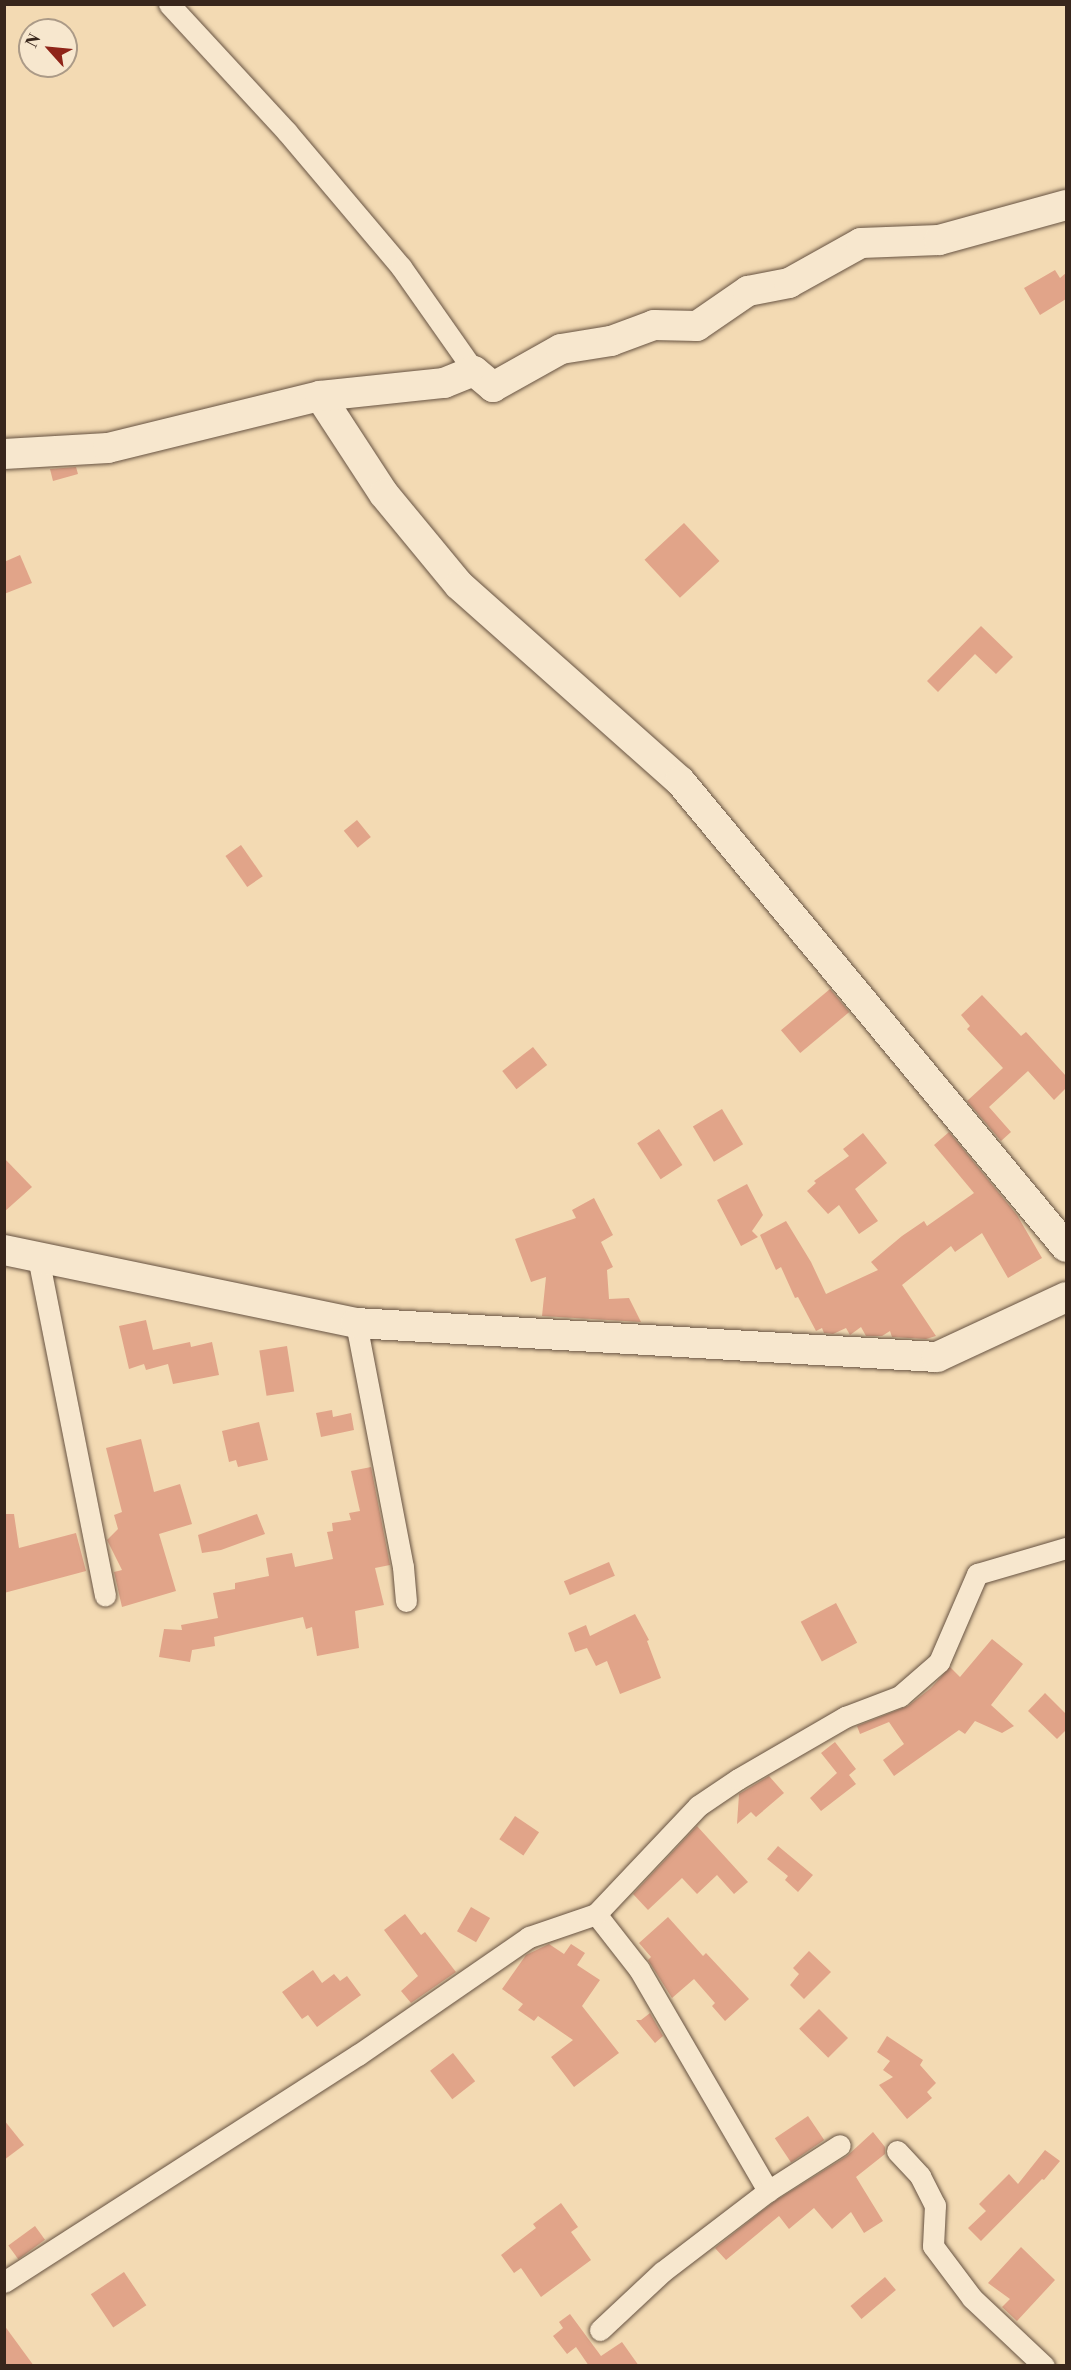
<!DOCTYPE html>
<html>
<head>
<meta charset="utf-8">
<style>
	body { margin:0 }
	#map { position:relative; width:1071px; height:2370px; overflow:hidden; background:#f3dab3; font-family:"Libre Bodoni",serif }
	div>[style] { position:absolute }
	.building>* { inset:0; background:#e1a489; transform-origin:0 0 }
	.roads { filter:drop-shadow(0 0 2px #675342) drop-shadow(0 0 2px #675342) }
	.street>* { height:21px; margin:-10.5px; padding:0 10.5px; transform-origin:10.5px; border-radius:10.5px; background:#f7e7ce }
	.secondary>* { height:30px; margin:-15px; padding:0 15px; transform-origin:15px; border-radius:15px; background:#f7e7ce }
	span { translate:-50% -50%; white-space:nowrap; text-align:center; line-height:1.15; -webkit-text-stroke:5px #f7e7ce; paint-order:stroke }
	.frame { position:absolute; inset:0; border:6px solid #38261c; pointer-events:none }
	.north { position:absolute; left:18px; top:18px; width:60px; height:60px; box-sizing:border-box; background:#f7e7ce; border:2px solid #ab9a87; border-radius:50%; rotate:297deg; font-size:16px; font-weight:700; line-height:24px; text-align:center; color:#38261c }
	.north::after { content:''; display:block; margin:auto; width:21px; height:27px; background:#8f2418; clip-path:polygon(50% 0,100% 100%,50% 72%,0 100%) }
</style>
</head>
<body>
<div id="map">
	<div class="building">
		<i style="clip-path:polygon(1055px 270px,1060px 278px,1066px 273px,1066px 299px,1040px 315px,1024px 288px)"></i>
		<i style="clip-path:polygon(76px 467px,78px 474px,53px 481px,50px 469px)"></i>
		<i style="left:684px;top:523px;width:52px;height:54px;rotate:47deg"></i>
		<i style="clip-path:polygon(20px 555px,32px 583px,4px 594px,4px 562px)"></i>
		<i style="clip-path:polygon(981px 626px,1013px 657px,996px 674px,975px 654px,938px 692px,927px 681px)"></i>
		<i style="left:357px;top:820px;width:22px;height:17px;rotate:51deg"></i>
		<i style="left:241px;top:845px;width:38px;height:19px;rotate:55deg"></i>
		<i style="left:830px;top:989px;width:30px;height:64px;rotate:50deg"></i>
		<i style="clip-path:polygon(982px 995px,1021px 1036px,1026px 1032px,1066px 1076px,1066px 1088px,1054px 1100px,1028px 1071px,989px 1107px,1011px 1132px,1001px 1141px,967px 1101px,1003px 1068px,967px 1029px,970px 1026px,961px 1015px)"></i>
		<i style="left:533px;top:1047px;width:23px;height:39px;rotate:52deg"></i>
		<i style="left:722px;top:1109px;width:41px;height:34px;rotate:59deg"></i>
		<i style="left:659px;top:1129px;width:43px;height:26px;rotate:57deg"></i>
		<i style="clip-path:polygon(949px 1132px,1017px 1215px,1042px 1258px,1008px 1278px,982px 1233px,955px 1252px,951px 1246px,902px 1285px,936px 1336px,926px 1339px,892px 1337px,890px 1331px,882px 1336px,866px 1336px,861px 1327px,850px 1335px,846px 1328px,833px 1334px,824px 1333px,822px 1328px,816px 1331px,798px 1297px,795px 1298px,781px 1267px,776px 1270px,760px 1235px,786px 1221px,811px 1262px,826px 1294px,878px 1270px,871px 1262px,902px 1236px,924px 1221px,927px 1226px,974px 1193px,934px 1145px)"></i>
		<i style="clip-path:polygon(863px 1133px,887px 1163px,855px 1189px,878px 1221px,859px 1234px,839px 1205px,828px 1214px,807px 1191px,816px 1183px,814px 1181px,849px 1156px,843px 1149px)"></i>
		<i style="clip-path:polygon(4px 1158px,32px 1187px,4px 1212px)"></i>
		<i style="clip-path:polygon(747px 1184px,763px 1215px,752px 1231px,758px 1237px,741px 1246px,717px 1200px)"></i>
		<i style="clip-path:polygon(594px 1198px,613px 1235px,601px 1242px,613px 1267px,607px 1270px,609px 1299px,629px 1298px,641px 1322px,542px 1316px,546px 1277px,531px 1282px,515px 1239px,576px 1218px,572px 1210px)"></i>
		<i style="clip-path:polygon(146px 1320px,153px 1350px,190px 1342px,191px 1347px,212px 1342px,219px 1375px,173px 1384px,168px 1364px,146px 1370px,144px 1364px,129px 1369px,119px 1326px)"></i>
		<i style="left:287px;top:1346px;width:46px;height:28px;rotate:81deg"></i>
		<i style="clip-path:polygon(332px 1410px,333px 1417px,351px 1413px,354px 1430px,321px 1437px,316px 1413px)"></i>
		<i style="clip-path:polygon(259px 1422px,268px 1460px,238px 1467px,236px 1460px,229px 1462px,222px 1431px)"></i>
		<i style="clip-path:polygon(141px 1439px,154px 1492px,180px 1484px,192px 1524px,159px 1534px,176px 1591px,122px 1607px,114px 1572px,122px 1570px,107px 1540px,118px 1529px,114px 1515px,122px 1512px,106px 1448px)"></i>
		<i style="clip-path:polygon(371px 1467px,390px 1565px,375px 1568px,384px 1605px,355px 1611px,359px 1648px,317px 1656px,312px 1627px,306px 1629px,303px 1617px,214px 1637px,215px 1646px,192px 1650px,190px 1662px,159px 1657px,164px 1629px,182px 1630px,181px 1625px,218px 1618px,213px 1593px,235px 1589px,235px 1583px,269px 1576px,266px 1558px,292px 1553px,295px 1567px,333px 1559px,327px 1532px,333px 1531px,332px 1523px,351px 1520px,349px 1513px,360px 1511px,351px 1471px)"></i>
		<i style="clip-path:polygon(4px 1514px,14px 1514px,19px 1548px,76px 1533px,86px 1571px,4px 1593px)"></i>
		<i style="clip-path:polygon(257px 1514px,265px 1534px,221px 1550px,202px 1553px,198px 1535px)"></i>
		<i style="left:609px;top:1562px;width:15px;height:49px;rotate:67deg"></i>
		<i style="left:836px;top:1603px;width:45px;height:40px;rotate:62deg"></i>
		<i style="clip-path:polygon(635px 1614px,649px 1640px,647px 1641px,661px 1678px,620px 1694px,607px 1661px,596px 1666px,587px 1648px,575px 1652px,568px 1633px,586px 1625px,590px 1636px)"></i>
		<i style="clip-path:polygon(992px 1639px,1023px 1664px,991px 1705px,1014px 1726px,1002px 1733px,975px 1721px,965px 1734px,959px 1730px,894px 1776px,883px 1760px,904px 1744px,889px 1722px,860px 1734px,857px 1726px,908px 1706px,931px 1688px,950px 1667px,960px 1677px)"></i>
		<i style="clip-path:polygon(1045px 1693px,1066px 1714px,1066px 1730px,1057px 1739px,1028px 1711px)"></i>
		<i style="clip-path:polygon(835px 1742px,856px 1769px,849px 1775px,856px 1784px,821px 1811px,810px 1798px,837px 1773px,821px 1753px)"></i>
		<i style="clip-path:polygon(769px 1776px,784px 1793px,756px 1817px,751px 1812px,737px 1824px,739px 1794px)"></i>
		<i style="left:515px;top:1816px;width:29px;height:28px;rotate:34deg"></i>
		<i style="clip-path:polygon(697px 1826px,748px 1882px,734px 1894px,717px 1875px,697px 1894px,682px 1878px,648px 1910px,633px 1894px)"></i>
		<i style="clip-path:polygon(778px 1846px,813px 1875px,798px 1892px,785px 1880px,788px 1876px,767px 1859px)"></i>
		<i style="left:471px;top:1907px;width:22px;height:28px;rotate:30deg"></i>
		<i style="clip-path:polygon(405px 1914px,421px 1935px,425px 1932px,456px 1972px,411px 2003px,401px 1991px,418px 1976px,384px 1930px)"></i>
		<i style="clip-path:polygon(668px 1917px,703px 1956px,706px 1953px,749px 1999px,725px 2021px,712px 2006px,715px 2003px,694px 1979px,672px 1998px,648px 1960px,651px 1957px,639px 1943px)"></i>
		<i style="clip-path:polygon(549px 1944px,564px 1954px,571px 1944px,585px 1953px,577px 1965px,600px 1980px,582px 2006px,619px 2053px,574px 2087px,551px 2057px,573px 2040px,538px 2016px,534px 2021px,518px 2010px,523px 2004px,502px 1989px,526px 1955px)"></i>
		<i style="clip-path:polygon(809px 1951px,831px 1972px,804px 1999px,790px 1985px,799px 1974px,793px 1968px)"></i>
		<i style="clip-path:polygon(313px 1970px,322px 1983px,334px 1974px,340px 1981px,347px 1976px,361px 1995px,317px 2027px,308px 2015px,302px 2019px,282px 1992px)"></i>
		<i style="left:819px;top:2009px;width:41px;height:28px;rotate:45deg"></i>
		<i style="clip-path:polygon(650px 2013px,663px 2036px,655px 2043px,636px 2020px,641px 2020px)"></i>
		<i style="clip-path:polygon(887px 2036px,923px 2060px,920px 2065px,936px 2083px,927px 2092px,932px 2098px,907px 2119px,879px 2085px,893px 2077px,883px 2070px,890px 2061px,877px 2052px)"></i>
		<i style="left:453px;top:2053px;width:36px;height:29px;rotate:52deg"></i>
		<i style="left:808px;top:2116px;width:29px;height:40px;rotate:56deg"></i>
		<i style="clip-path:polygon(4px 2120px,24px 2145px,4px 2160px)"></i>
		<i style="clip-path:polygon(873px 2132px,885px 2147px,885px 2154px,856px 2177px,883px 2221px,864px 2233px,851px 2212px,832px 2229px,814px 2208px,789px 2229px,779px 2216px,726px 2260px,715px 2248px,775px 2201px,847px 2156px)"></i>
		<i style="clip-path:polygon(1045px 2150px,1060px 2161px,1044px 2180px,1042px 2179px,981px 2241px,968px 2228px,986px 2211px,979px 2204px,1009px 2174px,1018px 2184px)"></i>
		<i style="clip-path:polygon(561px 2203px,578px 2227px,571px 2232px,591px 2260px,541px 2297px,521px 2268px,514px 2273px,501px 2255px,536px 2228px,533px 2224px)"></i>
		<i style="left:35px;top:2226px;width:17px;height:33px;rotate:54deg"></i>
		<i style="clip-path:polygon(1021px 2247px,1055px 2280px,1017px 2321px,1002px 2307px,1010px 2299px,988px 2283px)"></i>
		<i style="left:124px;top:2272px;width:40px;height:40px;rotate:56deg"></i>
		<i style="left:885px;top:2277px;width:17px;height:45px;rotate:50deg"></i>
		<i style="clip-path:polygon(570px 2314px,601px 2356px,622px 2342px,639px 2366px,589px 2366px,576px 2347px,567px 2354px,553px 2336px,563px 2328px,559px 2322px)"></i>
		<i style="clip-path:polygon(4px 2325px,34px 2366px,4px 2366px)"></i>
	</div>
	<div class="roads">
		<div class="street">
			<i style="left:169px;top:4px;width:174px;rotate:47.3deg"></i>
			<i style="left:287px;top:132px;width:177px;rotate:49.8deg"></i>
			<i style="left:401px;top:267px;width:127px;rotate:54.9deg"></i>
			<i style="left:38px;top:1257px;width:345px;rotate:78.8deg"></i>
			<i style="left:356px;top:1323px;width:248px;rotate:79.1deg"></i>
			<i style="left:403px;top:1567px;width:34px;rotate:85deg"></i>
			<i style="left:596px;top:1914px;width:70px;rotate:52deg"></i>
			<i style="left:639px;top:1969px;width:257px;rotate:59.8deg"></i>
			<i style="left:897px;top:2151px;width:34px;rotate:47deg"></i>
			<i style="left:920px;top:2176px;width:33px;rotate:63deg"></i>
			<i style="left:935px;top:2205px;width:41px;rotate:92.8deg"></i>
			<i style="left:933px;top:2246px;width:65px;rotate:53.1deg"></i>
			<i style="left:972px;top:2298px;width:99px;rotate:43.4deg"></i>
			<i style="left:4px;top:2282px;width:421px;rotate:-32.7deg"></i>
			<i style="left:358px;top:2055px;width:208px;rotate:-34.6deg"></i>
			<i style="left:529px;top:1937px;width:71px;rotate:-18.9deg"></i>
			<i style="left:596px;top:1914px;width:149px;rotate:-46.6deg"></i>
			<i style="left:698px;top:1806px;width:48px;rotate:-34deg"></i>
			<i style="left:738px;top:1779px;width:124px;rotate:-30.1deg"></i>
			<i style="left:845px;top:1717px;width:59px;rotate:-20.9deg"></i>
			<i style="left:900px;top:1696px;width:52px;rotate:-41.1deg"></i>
			<i style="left:939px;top:1662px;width:96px;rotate:-66.6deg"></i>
			<i style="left:977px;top:1574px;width:93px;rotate:-16.3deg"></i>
			<i style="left:600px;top:2330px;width:85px;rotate:-43.1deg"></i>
			<i style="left:662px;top:2272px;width:133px;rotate:-37.4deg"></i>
			<i style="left:768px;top:2191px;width:85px;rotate:-32.6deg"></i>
		</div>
		<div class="secondary">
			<i style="left:320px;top:396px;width:117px;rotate:56.9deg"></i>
			<i style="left:384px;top:494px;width:118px;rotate:50.5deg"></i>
			<i style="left:459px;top:585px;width:295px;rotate:41.6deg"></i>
			<i style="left:680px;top:781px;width:605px;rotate:50.36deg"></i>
			<i style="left:4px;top:454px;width:104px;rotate:-3.3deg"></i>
			<i style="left:108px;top:448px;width:218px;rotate:-13.8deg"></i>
			<i style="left:320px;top:396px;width:125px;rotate:-6deg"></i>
			<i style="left:444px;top:383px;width:32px;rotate:-22deg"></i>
			<i style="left:474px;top:371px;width:25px;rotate:40deg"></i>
			<i style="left:493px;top:387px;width:78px;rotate:-29.2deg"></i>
			<i style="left:561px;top:349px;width:51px;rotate:-9.1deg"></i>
			<i style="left:611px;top:341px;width:46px;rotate:-20.4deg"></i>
			<i style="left:654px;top:325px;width:43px;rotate:1.3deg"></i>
			<i style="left:697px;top:326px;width:62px;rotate:-34.5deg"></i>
			<i style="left:748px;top:291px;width:42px;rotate:-11deg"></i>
			<i style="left:789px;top:283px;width:82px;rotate:-29.1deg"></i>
			<i style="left:861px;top:243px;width:78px;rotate:-2.2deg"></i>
			<i style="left:939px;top:240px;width:132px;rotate:-15.4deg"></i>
			<i style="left:4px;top:1250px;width:359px;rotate:11.7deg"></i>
			<i style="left:356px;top:1323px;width:582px;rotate:3.35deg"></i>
			<i style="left:937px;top:1357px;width:142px;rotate:-24.9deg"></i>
		</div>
	</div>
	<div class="frame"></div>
	<div class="north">N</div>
</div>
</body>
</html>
